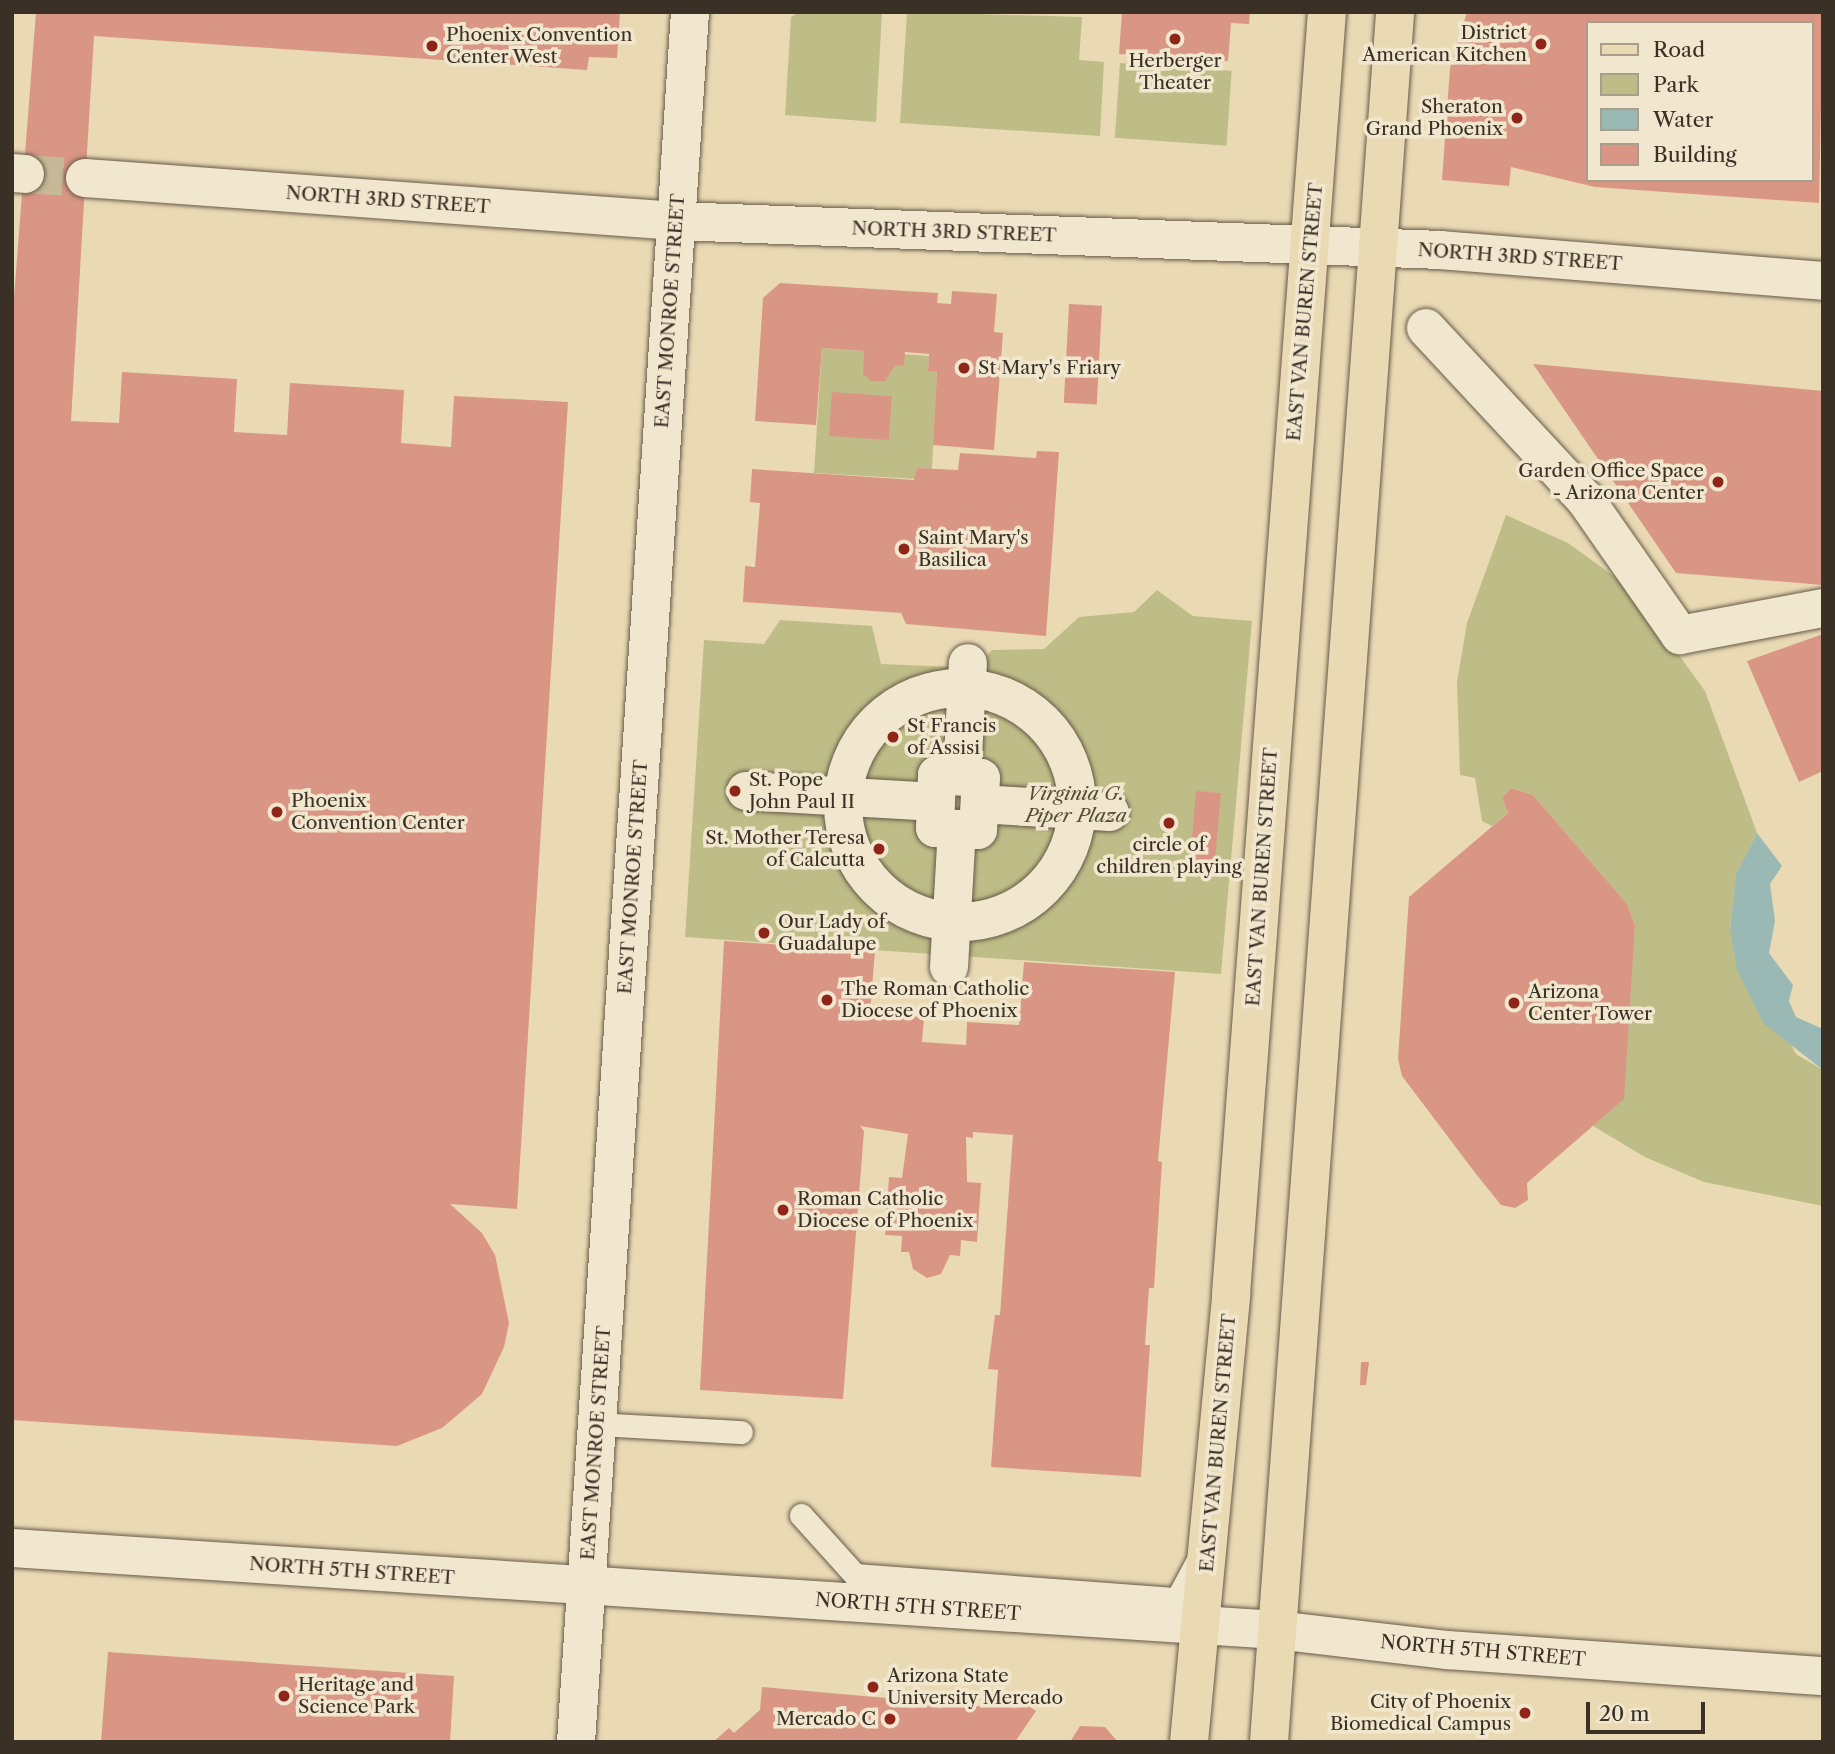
<!DOCTYPE html>
<html>
<head>
<meta charset="utf-8">
<style>
	body { margin:0 }
	#map { position:relative; width:1835px; height:1754px; overflow:hidden; background:#eadab4; font-family:"Libre Caslon Text",serif }
	div>[style] { position:absolute }
	.green>* { inset:0; background:#bfbd87; transform-origin:0 0 }
	.water>* { inset:0; background:#9ab9b4 }
	.building>* { inset:0; background:#d99685; transform-origin:0 0 }
	.street-tunnel>* { height:38px; margin-top:-19px; transform-origin:0; background:repeating-linear-gradient(90deg,#c7b898 0 38px,transparent 0 57px) }
	.roads { filter:drop-shadow(0 0 2px #675a4a) drop-shadow(0 0 2px #675a4a) }
	.lane>* { height:23px; margin:-11.5px; padding:0 11.5px; transform-origin:11.5px; border-radius:11.5px; background:#f1e7ce }
	.street>* { height:38px; margin:-19px; padding:0 19px; transform-origin:19px; border-radius:19px; background:#f1e7ce }
	.street>.ring { margin:-19px; padding:0; box-sizing:content-box; background:none; border:38px solid #f1e7ce; border-radius:50% }
	.primary>* { height:38px; margin:-19px; padding:0 19px; transform-origin:19px; border-radius:19px; background:#eadab4 }
	.dots>* { width:19px; height:19px; translate:-50% -50%; box-sizing:border-box; border:4px solid #f1e7ce; border-radius:50% }
	span { translate:-50% -50%; white-space:nowrap; text-align:center; line-height:1.15; -webkit-text-stroke:7px #f1e7ce; paint-order:stroke }
	.poi-label { font-size:19px; color:#3b3026 }
	.right { translate:-100% -50%; text-align:right }
	.left { translate:0 -50%; text-align:left }
	.street-label { font-size:19px; color:#3b3026 }
	.park-label { font-size:19px; color:#554c39; font-style:italic }
	.frame { position:absolute; inset:0; border:14px solid #3b3026; pointer-events:none }
	.legend { position:absolute; left:1586px; top:21px; width:228px; height:161px; box-sizing:border-box; background:#f1e7ce; border:2px solid #a89e8b; margin:0; padding:9px 12px; list-style:none; font-size:21px; color:#3b3026 }
	.legend li { display:flex; align-items:center; gap:14px; height:35px }
	.legend b { width:35px; border:2px solid #a89e8b }
	.scale { position:absolute; left:1586px; top:1702px; width:119px; height:32px; box-sizing:border-box; border:4px solid #3b3026; border-top:0; padding-left:9px; font-size:21px; line-height:24px; white-space:nowrap; color:#3b3026; -webkit-text-stroke:5px #f1e7ce; paint-order:stroke }
</style>
</head>
<body>
<div id="map">
	<div class="green">
		<i style="clip-path:polygon(799px 12px,882px 12px,876px 122px,785px 115px,791px 17px)"></i>
		<i style="clip-path:polygon(907px 12px,1082px 17px,1079px 60px,1104px 62px,1100px 136px,900px 123px)"></i>
		<i style="left:1120px;top:63px;width:112px;height:75px;rotate:4deg"></i>
		<i style="clip-path:polygon(822px 348px,929px 356px,928px 371px,937px 371px,932px 469px,917px 468px,916px 479px,814px 473px)"></i>
		<i style="clip-path:polygon(1506px 515px,1568px 543px,1629px 587px,1705px 691px,1757px 833px,1736px 874px,1730px 929px,1796px 1054px,1823px 1070px,1823px 1206px,1704px 1182px,1645px 1157px,1593px 1126px,1626px 1037px,1635px 926px,1627px 904px,1533px 795px,1511px 788px,1502px 798px,1508px 813px,1492px 826px,1482px 821px,1475px 778px,1460px 775px,1457px 682px,1467px 623px)"></i>
		<i style="clip-path:polygon(1157px 590px,1193px 616px,1252px 621px,1221px 974px,685px 937px,704px 640px,764px 644px,780px 620px,872px 626px,881px 664px,977px 668px,992px 650px,1044px 649px,1079px 617px,1134px 612px)"></i>
	</div>
	<div class="water">
		<i style="clip-path:polygon(1757px 833px,1782px 866px,1770px 884px,1775px 921px,1769px 953px,1793px 985px,1789px 1001px,1796px 1017px,1823px 1029px,1823px 1070px,1763px 1023px,1737px 970px,1730px 929px,1736px 874px)"></i>
	</div>
	<div class="building">
		<i style="clip-path:polygon(36px 12px,620px 12px,617px 58px,589px 57px,587px 70px,94px 36px,71px 421px,119px 423px,122px 372px,237px 379px,234px 432px,287px 435px,290px 383px,404px 390px,401px 443px,451px 447px,454px 396px,568px 402px,517px 1209px,450px 1204px,482px 1233px,495px 1255px,509px 1323px,504px 1347px,482px 1394px,442px 1428px,397px 1446px,12px 1420px,12px 323px)"></i>
		<i style="clip-path:polygon(1122px 12px,1250px 12px,1249px 24px,1231px 23px,1228px 61px,1119px 54px)"></i>
		<i style="clip-path:polygon(evenodd,1467px 12px,1823px 12px,1819px 203px,1595px 187px,1511px 167px,1509px 186px,1442px 180px,1450px 68px,1467px 12px,1588px 23px,1812px 23px,1812px 180px,1588px 180px,1588px 23px)"></i>
		<i style="clip-path:polygon(780px 283px,938px 293px,937px 303px,951px 304px,952px 291px,997px 294px,994px 332px,1003px 333px,994px 450px,933px 445px,937px 371px,928px 371px,929px 354px,905px 352px,904px 366px,895px 365px,885px 381px,871px 381px,863px 374px,864px 351px,822px 348px,816px 425px,755px 421px,763px 298px)"></i>
		<i style="left:1069px;top:304px;width:33px;height:99px;rotate:3deg"></i>
		<i style="clip-path:polygon(1533px 364px,1823px 391px,1823px 585px,1676px 573px)"></i>
		<i style="left:832px;top:392px;width:60px;height:44px;rotate:4deg"></i>
		<i style="clip-path:polygon(1037px 451px,1059px 452px,1046px 636px,906px 624px,901px 613px,743px 602px,745px 566px,755px 567px,760px 503px,750px 502px,752px 469px,914px 480px,917px 468px,958px 470px,960px 453px,1036px 458px)"></i>
		<i style="clip-path:polygon(1823px 634px,1823px 771px,1799px 782px,1747px 661px)"></i>
		<i style="clip-path:polygon(1511px 788px,1533px 795px,1627px 904px,1635px 926px,1624px 1099px,1527px 1183px,1528px 1200px,1515px 1208px,1501px 1205px,1476px 1174px,1402px 1076px,1398px 1059px,1409px 897px,1508px 813px,1502px 798px)"></i>
		<i style="left:1196px;top:791px;width:25px;height:71px;rotate:5deg"></i>
		<i style="clip-path:polygon(724px 941px,875px 951px,870px 1013px,924px 1017px,922px 1042px,966px 1045px,967px 1022px,1019px 1025px,1024px 962px,1175px 972px,1158px 1161px,1162px 1162px,1154px 1288px,1149px 1288px,1145px 1345px,1150px 1345px,1141px 1477px,991px 1467px,998px 1370px,988px 1369px,995px 1315px,1000px 1315px,1013px 1135px,973px 1132px,973px 1138px,966px 1137px,967px 1182px,981px 1183px,977px 1242px,961px 1240px,960px 1256px,950px 1255px,941px 1274px,927px 1278px,913px 1269px,909px 1252px,901px 1252px,902px 1236px,885px 1235px,889px 1177px,902px 1178px,908px 1134px,860px 1126px,864px 1131px,843px 1399px,700px 1390px)"></i>
		<i style="clip-path:polygon(1361px 1362px,1369px 1362px,1366px 1385px,1360px 1385px)"></i>
		<i style="clip-path:polygon(108px 1652px,454px 1676px,450px 1742px,101px 1742px)"></i>
		<i style="clip-path:polygon(762px 1687px,988px 1707px,1007px 1691px,1036px 1711px,1015px 1742px,713px 1742px,729px 1728px,734px 1733px,760px 1710px)"></i>
		<i style="clip-path:polygon(1080px 1726px,1105px 1727px,1118px 1742px,1070px 1742px)"></i>
	</div>
	<div class="street-tunnel">
		<i style="left:25px;top:174px;width:60px;rotate:3.8deg"></i>
	</div>
	<div class="roads">
		<div class="lane">
			<i style="left:597px;top:1424px;width:144px;rotate:3.2deg"></i>
			<i style="left:801px;top:1515px;width:81px;rotate:48deg"></i>
			<i style="left:855px;top:1575px;width:323px;rotate:4.3deg"></i>
			<i style="left:1177px;top:1599px;width:47px;rotate:-61.8deg"></i>
		</div>
		<div class="street">
			<i style="left:12px;top:173px;width:13px;rotate:4deg"></i>
			<i style="left:85px;top:178px;width:593px;rotate:4.16deg"></i>
			<i style="left:676px;top:221px;width:765px;rotate:2.17deg"></i>
			<i style="left:1440px;top:250px;width:384px;rotate:4.6deg"></i>
			<i style="left:1426px;top:328px;width:233px;rotate:47.1deg"></i>
			<i style="left:1585px;top:499px;width:166px;rotate:55.1deg"></i>
			<i style="left:1680px;top:635px;width:146px;rotate:-10.7deg"></i>
			<i class="ring" style="left:843px;top:688px;width:196px;height:196px"></i>
			<i style="left:937px;top:775px;width:44px;rotate:3.9deg"></i>
			<i style="left:981px;top:778px;width:52px;rotate:93.3deg"></i>
			<i style="left:978px;top:830px;width:43px;rotate:-177.3deg"></i>
			<i style="left:935px;top:828px;width:53px;rotate:-87.8deg"></i>
			<i style="left:962px;top:776px;width:113px;rotate:-87deg"></i>
			<i style="left:746px;top:791px;width:190px;rotate:3.3deg"></i>
			<i style="left:980px;top:804px;width:130px;rotate:3.5deg"></i>
			<i style="left:949px;top:967px;width:138px;rotate:-86.7deg"></i>
			<i style="left:12px;top:1548px;width:1268px;rotate:3.71deg"></i>
			<i style="left:1277px;top:1630px;width:172px;rotate:6.7deg"></i>
			<i style="left:1448px;top:1650px;width:376px;rotate:4deg"></i>
			<i style="left:576px;top:1742px;width:1734px;rotate:-86.23deg"></i>
		</div>
		<div class="primary">
			<i style="left:1189px;top:1742px;width:450px;rotate:-84.6deg"></i>
			<i style="left:1231px;top:1294px;width:1286px;rotate:-85.72deg"></i>
			<i style="left:1269px;top:1742px;width:1735px;rotate:-85.83deg"></i>
		</div>
	</div>
	<div class="dots">
		<i style="left:1175px;top:39px;background:#8f2418"></i>
		<i style="left:1541px;top:44px;background:#8f2418"></i>
		<i style="left:432px;top:46px;background:#8f2418"></i>
		<i style="left:1517px;top:118px;background:#8f2418"></i>
		<i style="left:964px;top:368px;background:#8f2418"></i>
		<i style="left:1718px;top:482px;background:#8f2418"></i>
		<i style="left:904px;top:549px;background:#8f2418"></i>
		<i style="left:893px;top:737px;background:#8f2418"></i>
		<i style="left:735px;top:791px;background:#8f2418"></i>
		<i style="left:277px;top:812px;background:#8f2418"></i>
		<i style="left:1169px;top:823px;background:#8f2418"></i>
		<i style="left:879px;top:849px;background:#8f2418"></i>
		<i style="left:764px;top:933px;background:#8f2418"></i>
		<i style="left:827px;top:1000px;background:#8f2418"></i>
		<i style="left:1514px;top:1003px;background:#8f2418"></i>
		<i style="left:783px;top:1210px;background:#8f2418"></i>
		<i style="left:873px;top:1687px;background:#8f2418"></i>
		<i style="left:284px;top:1696px;background:#8f2418"></i>
		<i style="left:1525px;top:1713px;background:#8f2418"></i>
		<i style="left:890px;top:1719px;background:#8f2418"></i>
	</div>
	<div class="poi-label">
		<span class="right" style="left:1527px;top:44px">District<br>American Kitchen</span>
		<span class="left" style="left:446px;top:46px">Phoenix Convention<br>Center West</span>
		<span style="left:1175px;top:72px">Herberger<br>Theater</span>
		<span class="right" style="left:1503px;top:118px">Sheraton<br>Grand Phoenix</span>
		<span class="left" style="left:978px;top:368px">St Mary's Friary</span>
		<span class="right" style="left:1704px;top:482px">Garden Office Space<br>- Arizona Center</span>
		<span class="left" style="left:918px;top:549px">Saint Mary's<br>Basilica</span>
		<span class="left" style="left:907px;top:737px">St Francis<br>of Assisi</span>
		<span class="left" style="left:749px;top:791px">St. Pope<br>John Paul II</span>
		<span class="left" style="left:291px;top:812px">Phoenix<br>Convention Center</span>
		<span class="right" style="left:865px;top:849px">St. Mother Teresa<br>of Calcutta</span>
		<span style="left:1169px;top:856px">circle of<br>children playing</span>
		<span class="left" style="left:778px;top:933px">Our Lady of<br>Guadalupe</span>
		<span class="left" style="left:841px;top:1000px">The Roman Catholic<br>Diocese of Phoenix</span>
		<span class="left" style="left:1528px;top:1003px">Arizona<br>Center Tower</span>
		<span class="left" style="left:797px;top:1210px">Roman Catholic<br>Diocese of Phoenix</span>
		<span class="left" style="left:887px;top:1687px">Arizona State<br>University Mercado</span>
		<span class="left" style="left:298px;top:1696px">Heritage and<br>Science Park</span>
		<span class="right" style="left:1511px;top:1713px">City of Phoenix<br>Biomedical Campus</span>
		<span class="right" style="left:876px;top:1719px">Mercado C</span>
	</div>
	<div class="street-label">
		<span style="left:388px;top:200px;rotate:4deg">NORTH 3RD STREET</span>
		<span style="left:954px;top:232px;rotate:2deg">NORTH 3RD STREET</span>
		<span style="left:1520px;top:257px;rotate:4deg">NORTH 3RD STREET</span>
		<span style="left:670px;top:311px;rotate:-86deg">EAST MONROE STREET</span>
		<span style="left:1305px;top:312px;rotate:-85deg">EAST VAN BUREN STREET</span>
		<span style="left:633px;top:877px;rotate:-86deg">EAST MONROE STREET</span>
		<span style="left:1262px;top:877px;rotate:-86deg">EAST VAN BUREN STREET</span>
		<span style="left:596px;top:1443px;rotate:-86deg">EAST MONROE STREET</span>
		<span style="left:1218px;top:1443px;rotate:-85deg">EAST VAN BUREN STREET</span>
		<span style="left:352px;top:1571px;rotate:4deg">NORTH 5TH STREET</span>
		<span style="left:918px;top:1607px;rotate:4deg">NORTH 5TH STREET</span>
		<span style="left:1483px;top:1651px;rotate:5deg">NORTH 5TH STREET</span>
	</div>
	<div class="park-label">
		<span style="left:1076px;top:805px">Virginia G.<br>Piper Plaza</span>
	</div>
	<div class="frame"></div>
	<ul class="legend">
	<li><b style="height:9px;background:#eadab4"></b>Road</li>
	<li><b style="height:19px;background:#bfbd87"></b>Park</li>
	<li><b style="height:19px;background:#9ab9b4"></b>Water</li>
	<li><b style="height:19px;background:#d99685"></b>Building</li>
	</ul>
	<div class="scale">20 m</div>
</div>
</body>
</html>
